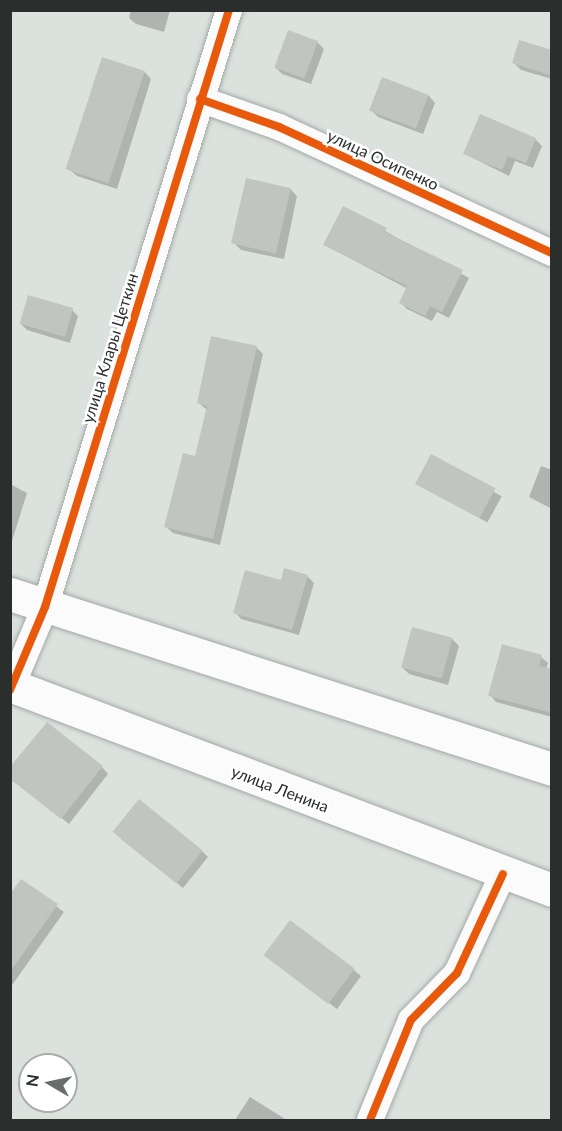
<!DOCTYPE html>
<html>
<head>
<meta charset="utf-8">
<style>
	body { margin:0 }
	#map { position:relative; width:562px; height:1131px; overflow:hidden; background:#dbe2de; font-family:Lato,sans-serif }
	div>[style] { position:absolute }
	.shadow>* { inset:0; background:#0003; transform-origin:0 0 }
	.building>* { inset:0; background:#c0c5c2; transform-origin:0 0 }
	.roads { filter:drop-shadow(0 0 2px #a4a9a6) drop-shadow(0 0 2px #a4a9a6) }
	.minor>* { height:26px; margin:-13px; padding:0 13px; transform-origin:13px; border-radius:13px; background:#fafbfa }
	.secondary>* { height:33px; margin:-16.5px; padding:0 16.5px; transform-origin:16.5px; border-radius:16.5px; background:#fafbfa }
	.cycleway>* { height:8px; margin:-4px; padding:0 4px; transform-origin:4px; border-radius:4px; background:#e8590c }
	span { translate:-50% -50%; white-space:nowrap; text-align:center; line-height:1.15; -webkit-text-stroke:5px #fff; paint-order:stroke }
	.street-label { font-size:16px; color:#2a2f2d }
	.frame { position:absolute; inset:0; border:12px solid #2a2f2d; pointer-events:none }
	.north { position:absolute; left:18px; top:1053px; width:60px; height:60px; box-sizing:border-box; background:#fff; border:2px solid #aaacab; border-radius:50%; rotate:279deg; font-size:16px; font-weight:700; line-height:24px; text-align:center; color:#2a2f2d }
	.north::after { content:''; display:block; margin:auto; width:21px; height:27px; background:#686e6b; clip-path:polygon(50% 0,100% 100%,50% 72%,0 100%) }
</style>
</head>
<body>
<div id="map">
	<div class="shadow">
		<i style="clip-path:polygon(131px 10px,170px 10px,164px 32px,136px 24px,129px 18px)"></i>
		<i style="clip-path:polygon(317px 42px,324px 49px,311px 84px,282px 74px,275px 67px)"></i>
		<i style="clip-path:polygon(552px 52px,552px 79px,521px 70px,514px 63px)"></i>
		<i style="clip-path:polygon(145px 72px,151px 79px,117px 189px,77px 176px,70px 170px)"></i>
		<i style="clip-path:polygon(383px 79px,429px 96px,435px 103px,423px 134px,378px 117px,371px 110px)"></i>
		<i style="clip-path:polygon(535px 139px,542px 146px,533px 168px,515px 161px,509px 176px,465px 154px)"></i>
		<i style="clip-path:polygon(290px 189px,297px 196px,284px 259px,241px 250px,234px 243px)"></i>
		<i style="clip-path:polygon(344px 208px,469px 278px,449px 318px,437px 312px,432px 321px,407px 309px,401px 303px,408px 289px,325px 245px)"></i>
		<i style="clip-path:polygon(72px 310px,78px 316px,70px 343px,27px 330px,20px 323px)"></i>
		<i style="clip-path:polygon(256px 347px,263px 354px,220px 545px,173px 533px,166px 527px,196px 458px,207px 410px,199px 403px)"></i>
		<i style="left:431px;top:457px;width:81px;height:30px;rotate:29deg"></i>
		<i style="clip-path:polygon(541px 466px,552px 470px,552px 509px,529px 497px)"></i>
		<i style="clip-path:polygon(10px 484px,27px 493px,12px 541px,10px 541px)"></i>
		<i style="clip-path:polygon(307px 576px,314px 583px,299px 635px,241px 619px,235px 612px,282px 582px)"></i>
		<i style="clip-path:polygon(452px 639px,459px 646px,448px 685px,409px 674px,403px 668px)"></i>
		<i style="clip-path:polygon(541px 657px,548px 663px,546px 669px,552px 671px,552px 717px,496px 702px,490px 695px)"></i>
		<i style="clip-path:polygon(102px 767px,108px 774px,69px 824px,14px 781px)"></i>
		<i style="clip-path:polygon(121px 839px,202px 851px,208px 857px,183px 888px)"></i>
		<i style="clip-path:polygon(22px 881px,64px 912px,10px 988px,10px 896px)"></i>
		<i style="clip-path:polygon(265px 955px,354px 970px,361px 976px,337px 1009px)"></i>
		<i style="clip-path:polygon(250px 1097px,282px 1117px,286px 1120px,235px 1120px)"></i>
	</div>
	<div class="building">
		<i style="left:288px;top:30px;width:32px;height:40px;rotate:20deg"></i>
		<i style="clip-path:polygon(519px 40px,552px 50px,552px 76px,512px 63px)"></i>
		<i style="left:102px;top:57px;width:45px;height:118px;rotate:18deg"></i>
		<i style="left:382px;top:77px;width:50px;height:36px;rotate:21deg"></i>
		<i style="clip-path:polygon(480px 114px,536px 138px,526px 163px,508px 156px,502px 170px,463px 154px)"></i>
		<i style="left:246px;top:178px;width:46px;height:67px;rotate:13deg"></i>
		<i style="clip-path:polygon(343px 206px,387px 228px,385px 232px,463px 270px,442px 312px,430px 306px,425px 316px,399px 303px,407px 286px,323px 245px)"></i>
		<i style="left:28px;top:295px;width:47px;height:30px;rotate:16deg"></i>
		<i style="clip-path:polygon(211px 336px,257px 346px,213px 539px,164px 527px,183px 453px,195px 456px,207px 406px,197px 403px)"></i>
		<i style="left:431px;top:454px;width:73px;height:34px;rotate:28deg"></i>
		<i style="clip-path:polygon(284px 568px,308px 575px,292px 630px,233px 613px,245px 570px,281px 580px)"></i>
		<i style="left:412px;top:627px;width:42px;height:42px;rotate:15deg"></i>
		<i style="clip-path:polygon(502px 644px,542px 655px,539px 666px,552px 669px,552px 713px,488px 696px)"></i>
		<i style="clip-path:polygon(47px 722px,103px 766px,61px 819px,10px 779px,10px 767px)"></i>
		<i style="left:139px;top:799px;width:82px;height:42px;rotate:39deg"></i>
		<i style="clip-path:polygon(21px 879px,58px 904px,10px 972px,10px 894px)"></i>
		<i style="left:290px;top:920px;width:81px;height:44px;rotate:37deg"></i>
	</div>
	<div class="roads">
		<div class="minor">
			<i style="left:200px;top:99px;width:84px;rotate:19.5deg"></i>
			<i style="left:279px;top:127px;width:301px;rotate:24.8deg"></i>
			<i style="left:10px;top:690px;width:90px;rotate:-67.1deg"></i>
			<i style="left:45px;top:607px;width:625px;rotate:-72.87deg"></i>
			<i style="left:370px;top:1120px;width:108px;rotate:-67.7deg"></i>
			<i style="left:411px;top:1020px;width:66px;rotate:-45.6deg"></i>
			<i style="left:457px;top:973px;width:109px;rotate:-65.1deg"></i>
		</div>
		<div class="secondary">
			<i style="left:10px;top:594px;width:570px;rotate:17.89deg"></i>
			<i style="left:10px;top:685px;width:579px;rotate:20.72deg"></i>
		</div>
	</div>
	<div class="cycleway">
		<i style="left:200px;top:99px;width:84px;rotate:19.5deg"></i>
		<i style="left:279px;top:127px;width:301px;rotate:24.8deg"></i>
		<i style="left:10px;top:690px;width:90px;rotate:-67.1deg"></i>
		<i style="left:45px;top:607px;width:625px;rotate:-72.87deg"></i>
		<i style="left:370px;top:1120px;width:108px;rotate:-67.7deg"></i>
		<i style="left:411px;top:1020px;width:66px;rotate:-45.6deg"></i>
		<i style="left:457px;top:973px;width:109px;rotate:-65.1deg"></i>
	</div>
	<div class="street-label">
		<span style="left:383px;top:160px;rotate:25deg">улица Осипенко</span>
		<span style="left:110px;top:348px;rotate:-73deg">улица Клары Цеткин</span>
		<span style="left:280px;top:789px;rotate:21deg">улица Ленина</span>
	</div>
	<div class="frame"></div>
	<div class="north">N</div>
</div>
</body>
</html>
